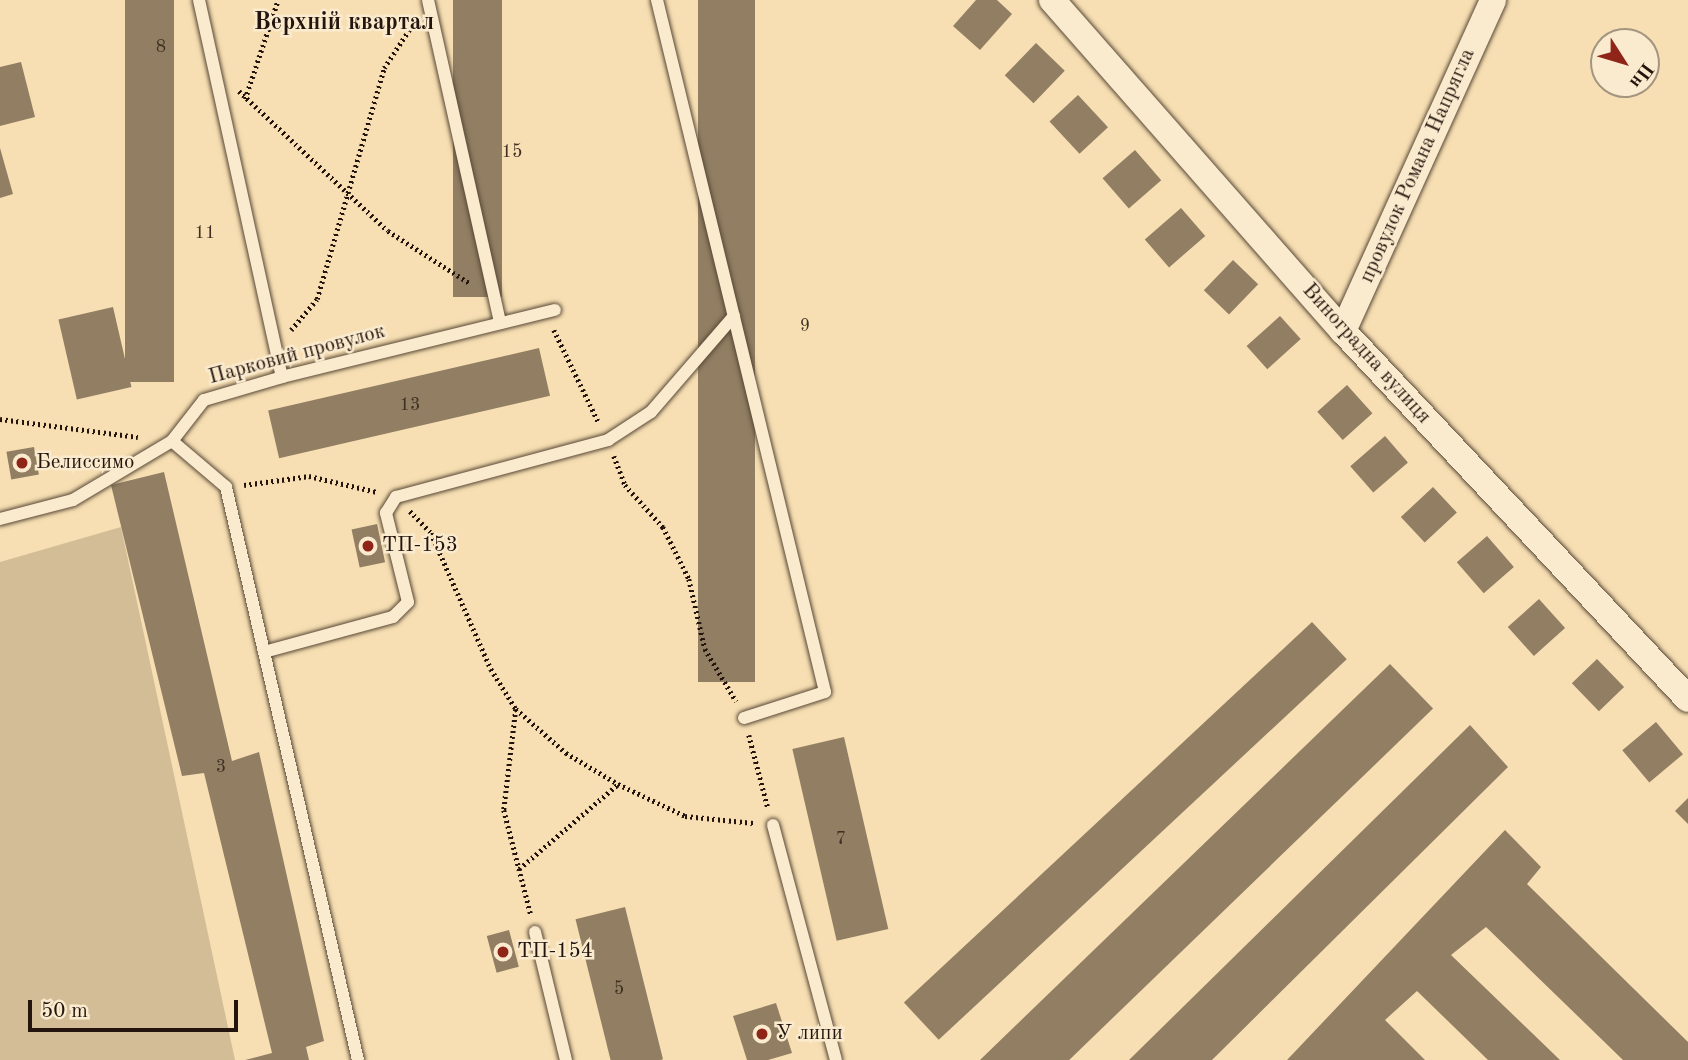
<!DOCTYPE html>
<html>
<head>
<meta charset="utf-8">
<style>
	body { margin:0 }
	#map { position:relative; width:1688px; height:1060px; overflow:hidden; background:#f7dfb3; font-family:"Old Standard TT",serif }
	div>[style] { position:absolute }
	.green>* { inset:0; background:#d3bd97 }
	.building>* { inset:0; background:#917e63; transform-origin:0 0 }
	.path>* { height:4.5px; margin-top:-2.25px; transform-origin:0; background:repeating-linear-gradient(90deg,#23150d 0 2px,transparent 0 5.5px) }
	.roads { filter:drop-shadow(0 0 2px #584836) drop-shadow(0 0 2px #584836) }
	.lane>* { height:12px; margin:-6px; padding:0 6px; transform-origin:6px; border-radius:6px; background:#faeace }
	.street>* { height:26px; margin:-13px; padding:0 13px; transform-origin:13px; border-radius:13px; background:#faeace }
	.dots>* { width:19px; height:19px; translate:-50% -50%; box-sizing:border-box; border:4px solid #faeace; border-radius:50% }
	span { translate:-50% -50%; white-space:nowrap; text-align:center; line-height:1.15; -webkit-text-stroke:5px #faeace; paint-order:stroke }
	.number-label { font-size:18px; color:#3e2f22 }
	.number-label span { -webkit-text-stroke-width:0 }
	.street-label { font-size:21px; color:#23150d }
	.poi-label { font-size:21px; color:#23150d }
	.left { translate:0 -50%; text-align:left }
	.quarter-label { font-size:24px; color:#23150d; font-weight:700 }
	.north { position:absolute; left:1590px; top:28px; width:70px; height:70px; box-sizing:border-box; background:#faeace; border:2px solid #a49581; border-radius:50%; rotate:127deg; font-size:19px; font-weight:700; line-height:28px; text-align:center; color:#23150d }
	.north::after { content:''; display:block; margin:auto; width:24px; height:32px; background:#8f2418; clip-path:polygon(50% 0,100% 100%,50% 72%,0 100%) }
	.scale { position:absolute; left:28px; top:1000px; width:210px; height:32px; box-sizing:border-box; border:4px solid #23150d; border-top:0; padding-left:9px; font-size:21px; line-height:24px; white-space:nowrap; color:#23150d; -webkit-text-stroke:5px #faeace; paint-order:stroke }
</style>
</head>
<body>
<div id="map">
	<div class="green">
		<i style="clip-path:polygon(121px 527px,235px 1060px,0 1060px,0 562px)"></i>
	</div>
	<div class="building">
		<i style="left:125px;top:0;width:49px;height:382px"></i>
		<i style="left:453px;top:0;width:49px;height:297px"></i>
		<i style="left:698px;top:0;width:57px;height:682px"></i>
		<i style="clip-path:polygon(976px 0,997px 0,1012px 14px,980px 50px,953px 26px)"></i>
		<i style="left:1036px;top:43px;width:40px;height:45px;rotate:44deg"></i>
		<i style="clip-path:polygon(21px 62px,35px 117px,0 126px,0 67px)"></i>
		<i style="left:1078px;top:95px;width:44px;height:39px;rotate:47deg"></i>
		<i style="clip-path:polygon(0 148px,13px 194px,0 198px)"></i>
		<i style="left:1135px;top:150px;width:40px;height:43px;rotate:49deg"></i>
		<i style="left:1181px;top:208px;width:37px;height:48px;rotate:49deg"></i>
		<i style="left:1233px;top:260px;width:35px;height:42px;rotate:44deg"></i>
		<i style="left:113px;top:307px;width:82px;height:56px;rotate:77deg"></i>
		<i style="left:1280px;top:316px;width:31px;height:45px;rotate:48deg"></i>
		<i style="left:539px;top:348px;width:49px;height:278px;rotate:77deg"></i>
		<i style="left:1347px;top:385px;width:38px;height:40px;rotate:48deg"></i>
		<i style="left:1385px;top:436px;width:35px;height:46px;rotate:49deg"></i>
		<i style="left:34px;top:447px;width:28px;height:28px;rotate:80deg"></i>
		<i style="clip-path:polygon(164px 472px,232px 761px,259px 752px,324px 1041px,306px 1047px,309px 1060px,245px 1060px,272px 1053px,204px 773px,182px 776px,111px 485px)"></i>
		<i style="left:1433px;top:487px;width:35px;height:44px;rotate:47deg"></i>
		<i style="left:377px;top:524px;width:39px;height:26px;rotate:78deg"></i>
		<i style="left:1487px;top:536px;width:41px;height:40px;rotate:49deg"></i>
		<i style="left:1539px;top:599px;width:39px;height:42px;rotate:48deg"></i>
		<i style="left:1312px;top:622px;width:51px;height:558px;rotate:47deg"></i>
		<i style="left:1597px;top:659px;width:39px;height:35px;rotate:46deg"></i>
		<i style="left:1390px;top:664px;width:62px;height:570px;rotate:46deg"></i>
		<i style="left:1656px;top:722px;width:42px;height:44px;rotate:50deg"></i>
		<i style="clip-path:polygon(1470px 725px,1508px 767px,1212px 1060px,1129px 1060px)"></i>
		<i style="left:844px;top:737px;width:197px;height:53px;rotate:77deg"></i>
		<i style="clip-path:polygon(1688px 798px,1688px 824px,1675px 811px)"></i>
		<i style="clip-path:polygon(1505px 830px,1541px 867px,1527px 884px,1688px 1042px,1688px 1060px,1623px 1060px,1486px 927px,1451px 955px,1560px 1060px,1488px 1060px,1417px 991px,1385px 1020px,1425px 1060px,1287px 1060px)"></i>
		<i style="left:625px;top:907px;width:157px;height:51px;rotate:76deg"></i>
		<i style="left:509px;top:930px;width:38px;height:23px;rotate:75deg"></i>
		<i style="clip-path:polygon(776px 1003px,792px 1053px,768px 1060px,747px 1060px,733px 1016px)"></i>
	</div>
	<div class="path">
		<i style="left:239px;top:91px;width:204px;rotate:43.2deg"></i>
		<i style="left:388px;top:231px;width:98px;rotate:32.6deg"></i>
		<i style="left:245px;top:99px;width:104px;rotate:-71.6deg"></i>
		<i style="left:291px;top:330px;width:40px;rotate:-50deg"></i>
		<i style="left:317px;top:299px;width:241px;rotate:-73.8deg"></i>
		<i style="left:384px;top:68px;width:53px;rotate:-56.6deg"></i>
		<i style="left:554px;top:330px;width:103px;rotate:64.2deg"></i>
		<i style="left:0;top:419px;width:139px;rotate:7.4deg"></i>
		<i style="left:614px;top:456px;width:31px;rotate:69deg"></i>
		<i style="left:625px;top:485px;width:57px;rotate:47.9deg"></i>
		<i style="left:663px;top:527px;width:58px;rotate:63.4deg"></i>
		<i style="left:689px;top:579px;width:72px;rotate:77.1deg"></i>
		<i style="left:705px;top:649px;width:61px;rotate:59.2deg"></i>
		<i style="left:244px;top:485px;width:66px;rotate:-7.9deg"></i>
		<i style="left:309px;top:476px;width:70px;rotate:13.2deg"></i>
		<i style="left:410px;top:511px;width:30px;rotate:46deg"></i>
		<i style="left:431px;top:533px;width:149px;rotate:66.2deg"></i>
		<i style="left:491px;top:669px;width:47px;rotate:58deg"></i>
		<i style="left:516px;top:709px;width:102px;rotate:96.8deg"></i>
		<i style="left:504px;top:810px;width:108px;rotate:75.6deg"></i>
		<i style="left:516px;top:709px;width:67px;rotate:41.3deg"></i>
		<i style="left:566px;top:753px;width:61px;rotate:30.8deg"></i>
		<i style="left:618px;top:784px;width:74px;rotate:25.5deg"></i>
		<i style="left:685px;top:816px;width:69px;rotate:5.8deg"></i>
		<i style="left:749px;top:735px;width:75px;rotate:75.4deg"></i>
		<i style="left:519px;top:869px;width:130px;rotate:-40.6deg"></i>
	</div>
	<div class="roads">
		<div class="lane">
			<i style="left:199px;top:0;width:386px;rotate:77.6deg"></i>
			<i style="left:428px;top:0;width:331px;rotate:77.4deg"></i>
			<i style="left:657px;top:0;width:712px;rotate:76.35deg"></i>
			<i style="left:825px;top:692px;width:85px;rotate:162.2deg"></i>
			<i style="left:172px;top:441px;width:71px;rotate:40.4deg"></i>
			<i style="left:226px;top:487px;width:588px;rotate:77.03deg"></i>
			<i style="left:0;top:519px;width:75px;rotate:-14.6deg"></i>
			<i style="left:73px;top:500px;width:115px;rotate:-30.8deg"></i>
			<i style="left:172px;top:441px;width:52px;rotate:-52deg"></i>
			<i style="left:204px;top:400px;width:81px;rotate:-16.4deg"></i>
			<i style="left:282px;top:377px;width:281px;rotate:-13.8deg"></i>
			<i style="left:264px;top:652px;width:134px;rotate:-15.2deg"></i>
			<i style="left:393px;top:617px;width:21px;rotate:-45deg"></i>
			<i style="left:408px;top:602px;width:92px;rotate:-103.9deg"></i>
			<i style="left:386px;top:513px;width:19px;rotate:-58deg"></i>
			<i style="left:396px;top:497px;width:220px;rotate:-15deg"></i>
			<i style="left:608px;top:440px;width:51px;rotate:-33.1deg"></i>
			<i style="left:651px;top:412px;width:127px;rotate:-49.2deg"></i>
			<i style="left:773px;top:825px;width:243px;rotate:75deg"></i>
			<i style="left:535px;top:932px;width:132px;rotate:76.4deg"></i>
		</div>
		<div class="street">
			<i style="left:1052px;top:0;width:441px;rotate:48.7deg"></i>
			<i style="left:1343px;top:331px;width:504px;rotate:46.85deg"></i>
			<i style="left:1343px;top:331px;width:363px;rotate:-65.6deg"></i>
		</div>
	</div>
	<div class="dots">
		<i style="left:22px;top:463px;background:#8f2418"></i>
		<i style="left:368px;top:546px;background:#8f2418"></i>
		<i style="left:503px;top:952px;background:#8f2418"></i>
		<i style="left:762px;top:1034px;background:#8f2418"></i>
	</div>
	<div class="number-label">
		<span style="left:161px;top:47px">8</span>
		<span style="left:512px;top:152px">15</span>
		<span style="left:205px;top:233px">11</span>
		<span style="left:805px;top:326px">9</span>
		<span style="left:410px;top:405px">13</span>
		<span style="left:221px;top:767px">3</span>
		<span style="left:841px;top:839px">7</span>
		<span style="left:619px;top:989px">5</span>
	</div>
	<div class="street-label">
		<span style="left:1418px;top:166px;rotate:-66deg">провулок Романа Напрягла</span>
		<span style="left:1366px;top:354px;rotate:48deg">Виноградна вулиця</span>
		<span style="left:297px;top:355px;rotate:-15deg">Парковий провулок</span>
	</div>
	<div class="poi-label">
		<span class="left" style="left:36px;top:463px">Белиссимо</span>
		<span class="left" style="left:382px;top:546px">ТП-153</span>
		<span class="left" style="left:517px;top:952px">ТП-154</span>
		<span class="left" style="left:776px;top:1034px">У липи</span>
	</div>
	<div class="quarter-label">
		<span style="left:344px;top:24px">Верхній квартал</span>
	</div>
	<div class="north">Пн</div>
	<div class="scale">50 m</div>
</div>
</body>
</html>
